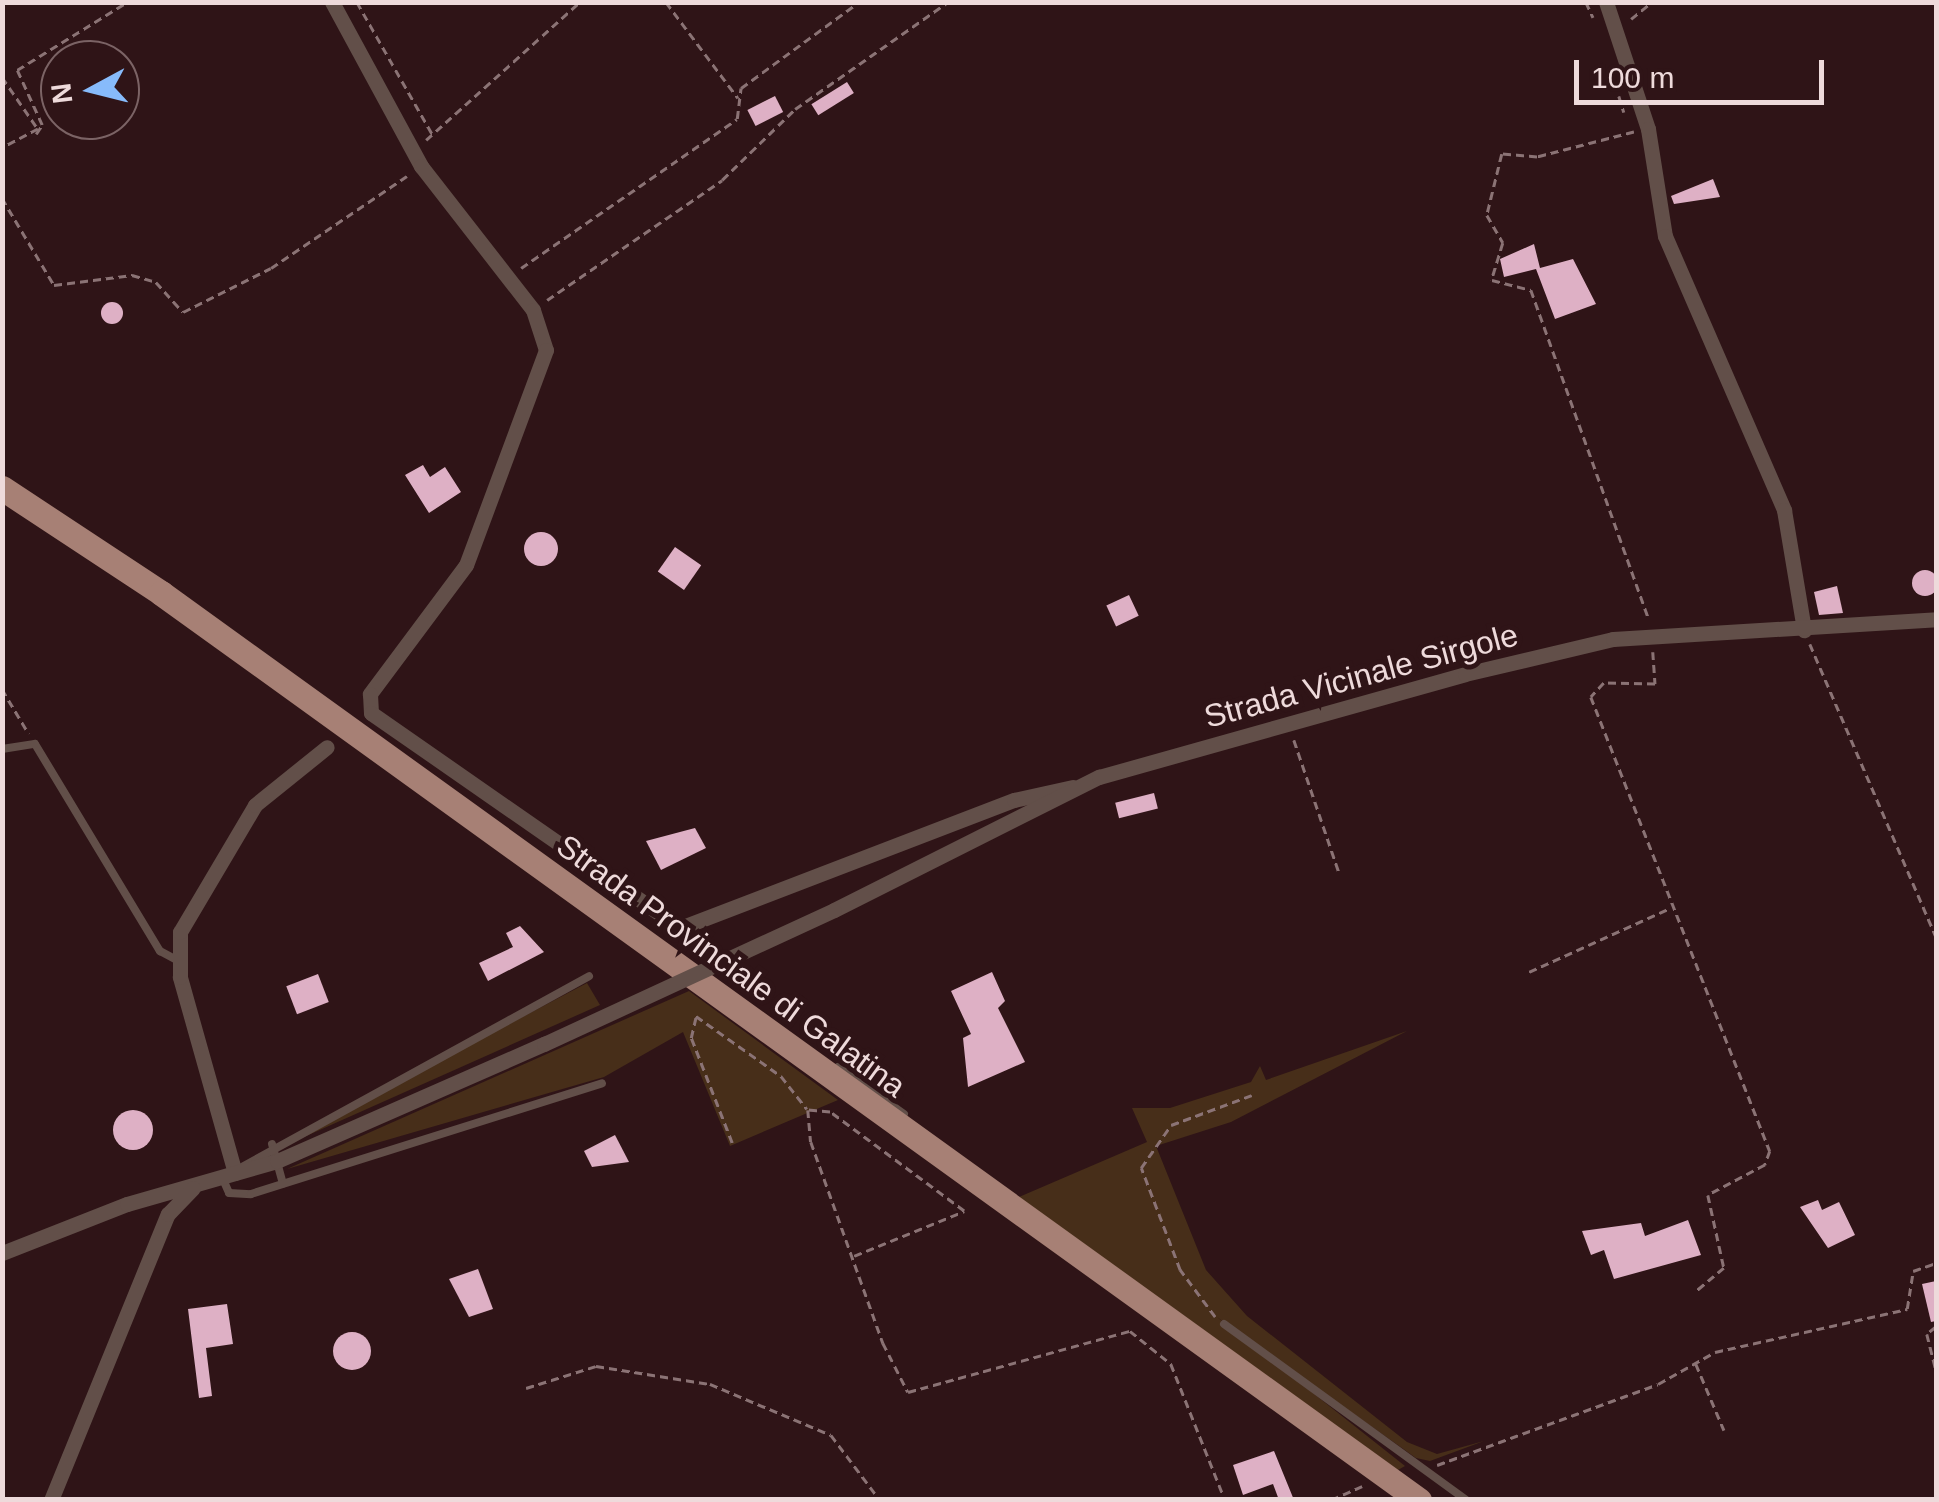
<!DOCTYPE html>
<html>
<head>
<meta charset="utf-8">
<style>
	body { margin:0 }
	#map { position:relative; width:1939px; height:1502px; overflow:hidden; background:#2f1417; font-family:Helvetica,sans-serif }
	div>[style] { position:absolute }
	.green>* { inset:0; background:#472e19 }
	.building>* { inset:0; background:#deb0c5; transform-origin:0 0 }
	.round { border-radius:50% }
	.path>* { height:2.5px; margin-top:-1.25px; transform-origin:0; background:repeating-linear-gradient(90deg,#8b7375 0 8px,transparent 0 13px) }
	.service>* { height:8px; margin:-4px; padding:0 4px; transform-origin:4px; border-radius:4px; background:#624f49 }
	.minor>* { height:15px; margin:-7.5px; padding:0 7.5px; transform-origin:7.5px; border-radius:7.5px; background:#624f49 }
	.primary>* { height:25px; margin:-12.5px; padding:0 12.5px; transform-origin:12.5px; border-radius:12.5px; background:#a78075 }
	.minor-bridge>* { height:15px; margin:-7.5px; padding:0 7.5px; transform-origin:7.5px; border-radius:7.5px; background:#624f49 }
	span { translate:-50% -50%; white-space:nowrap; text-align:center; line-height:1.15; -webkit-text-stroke:10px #2f1417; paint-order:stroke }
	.street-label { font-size:32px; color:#eedadb }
	.frame { position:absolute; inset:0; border:5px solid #eedadb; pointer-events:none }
	.north { position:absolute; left:40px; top:40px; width:100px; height:100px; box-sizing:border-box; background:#2f1417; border:2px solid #7b6365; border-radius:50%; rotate:263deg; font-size:28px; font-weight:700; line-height:40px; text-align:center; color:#eedadb }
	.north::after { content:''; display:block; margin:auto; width:35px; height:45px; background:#87bbfb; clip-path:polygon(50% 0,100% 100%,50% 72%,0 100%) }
	.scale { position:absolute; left:1574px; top:60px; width:250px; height:45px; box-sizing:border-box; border:5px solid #eedadb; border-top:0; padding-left:12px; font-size:30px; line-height:35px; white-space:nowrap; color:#eedadb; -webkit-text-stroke:8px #2f1417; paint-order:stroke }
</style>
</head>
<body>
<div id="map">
	<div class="green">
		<i style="clip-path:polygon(587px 983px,600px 1005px,286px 1145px,285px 1142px)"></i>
		<i style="clip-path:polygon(689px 991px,838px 1100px,730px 1146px,683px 1032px,604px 1077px,287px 1169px)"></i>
		<i style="clip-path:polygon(1407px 1031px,1231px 1122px,1156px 1146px,1206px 1270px,1247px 1316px,1407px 1442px,1437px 1454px,1484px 1441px,1430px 1461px,1416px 1458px,1217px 1317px,1405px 1466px,1398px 1470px,1019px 1197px,1147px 1142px,1132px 1108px,1170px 1108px,1251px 1082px,1260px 1066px,1266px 1080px)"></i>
	</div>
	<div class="building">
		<i style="left:847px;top:82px;width:13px;height:42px;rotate:58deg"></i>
		<i style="left:775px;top:96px;width:18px;height:31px;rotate:63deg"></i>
		<i style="clip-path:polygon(1713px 179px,1720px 197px,1674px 204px,1671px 196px)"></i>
		<i style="clip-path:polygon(1534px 244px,1540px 268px,1573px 259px,1596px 304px,1555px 319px,1536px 269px,1504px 277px,1500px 259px)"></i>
		<i class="round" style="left:101px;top:302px;width:22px;height:22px"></i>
		<i style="clip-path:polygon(423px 465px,430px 477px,445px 467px,461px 492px,429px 513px,405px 475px)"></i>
		<i class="round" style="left:524px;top:532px;width:34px;height:34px"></i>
		<i style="left:675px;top:547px;width:32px;height:30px;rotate:35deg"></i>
		<i class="round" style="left:1912px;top:570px;width:26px;height:26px"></i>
		<i style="clip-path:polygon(1837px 586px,1843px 613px,1819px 615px,1814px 592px)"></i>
		<i style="left:1129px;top:595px;width:23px;height:25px;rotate:65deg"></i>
		<i style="left:1154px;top:793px;width:16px;height:40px;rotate:76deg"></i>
		<i style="clip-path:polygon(695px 828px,706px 848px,661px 870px,646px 841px)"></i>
		<i style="clip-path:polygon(520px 926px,544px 952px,488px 981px,479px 963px,513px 947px,506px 933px)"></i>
		<i style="clip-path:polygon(992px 972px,1005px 1001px,998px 1008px,1025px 1062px,968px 1087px,963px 1038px,971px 1034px,951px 991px)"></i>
		<i style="left:318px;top:974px;width:30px;height:34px;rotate:69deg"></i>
		<i class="round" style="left:113px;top:1110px;width:40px;height:40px"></i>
		<i style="clip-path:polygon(615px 1135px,629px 1162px,592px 1167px,584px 1151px)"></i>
		<i style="clip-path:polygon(1818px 1200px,1822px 1210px,1839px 1202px,1855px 1235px,1828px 1248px,1800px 1207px)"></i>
		<i style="clip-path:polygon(1688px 1220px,1701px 1255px,1614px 1279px,1604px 1250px,1591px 1255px,1582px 1231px,1641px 1223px,1645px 1236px)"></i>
		<i style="clip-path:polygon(478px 1269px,493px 1309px,469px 1317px,449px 1279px)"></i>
		<i style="clip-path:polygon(1936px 1281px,1936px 1321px,1931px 1322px,1922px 1284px)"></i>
		<i style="clip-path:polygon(227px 1304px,233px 1344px,206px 1348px,212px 1396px,199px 1398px,188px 1309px)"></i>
		<i class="round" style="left:333px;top:1332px;width:38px;height:38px"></i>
		<i style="clip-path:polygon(1274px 1451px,1294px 1500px,1279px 1500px,1273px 1484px,1243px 1495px,1233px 1465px)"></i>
	</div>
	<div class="path">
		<i style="left:357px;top:2px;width:153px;rotate:60.3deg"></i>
		<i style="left:666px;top:2px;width:120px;rotate:53.1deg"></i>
		<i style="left:1586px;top:2px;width:17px;rotate:65deg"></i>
		<i style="left:1631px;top:19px;width:27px;rotate:-39deg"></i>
		<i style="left:2px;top:77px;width:63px;rotate:55.3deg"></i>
		<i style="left:38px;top:129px;width:41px;rotate:152.2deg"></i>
		<i style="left:1619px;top:96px;width:17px;rotate:73deg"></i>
		<i style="left:1634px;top:132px;width:100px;rotate:165.5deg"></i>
		<i style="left:1537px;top:157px;width:35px;rotate:-175deg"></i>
		<i style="left:1502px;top:154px;width:63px;rotate:103.8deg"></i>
		<i style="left:1487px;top:215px;width:32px;rotate:60deg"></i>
		<i style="left:1503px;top:243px;width:39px;rotate:107deg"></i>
		<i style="left:1492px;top:280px;width:40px;rotate:14.4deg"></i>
		<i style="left:1531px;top:290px;width:350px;rotate:70.3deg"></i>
		<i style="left:36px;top:134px;width:11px;rotate:-56deg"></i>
		<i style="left:42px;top:125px;width:60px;rotate:-114.4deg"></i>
		<i style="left:17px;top:70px;width:129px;rotate:-31.7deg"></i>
		<i style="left:426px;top:140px;width:207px;rotate:-41.9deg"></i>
		<i style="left:2px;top:198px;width:101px;rotate:59.1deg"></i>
		<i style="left:54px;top:285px;width:79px;rotate:-7.3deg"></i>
		<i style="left:132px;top:275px;width:25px;rotate:16deg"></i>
		<i style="left:156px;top:282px;width:40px;rotate:48deg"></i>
		<i style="left:183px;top:312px;width:98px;rotate:-26.6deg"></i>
		<i style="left:271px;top:268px;width:164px;rotate:-34.1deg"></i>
		<i style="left:521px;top:268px;width:262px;rotate:-34.6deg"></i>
		<i style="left:737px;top:119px;width:31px;rotate:-83deg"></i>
		<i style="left:741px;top:88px;width:146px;rotate:-36.1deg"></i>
		<i style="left:547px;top:300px;width:212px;rotate:-34.4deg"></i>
		<i style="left:722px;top:180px;width:102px;rotate:-44.2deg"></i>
		<i style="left:795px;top:109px;width:187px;rotate:-35deg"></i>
		<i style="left:1810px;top:644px;width:318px;rotate:66.7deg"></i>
		<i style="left:1653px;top:652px;width:32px;rotate:86deg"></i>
		<i style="left:1655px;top:684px;width:51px;rotate:-178.9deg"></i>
		<i style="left:1604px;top:683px;width:19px;rotate:133deg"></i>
		<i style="left:1591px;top:697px;width:488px;rotate:68.5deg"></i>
		<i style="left:1770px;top:1151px;width:15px;rotate:110deg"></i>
		<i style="left:1765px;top:1165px;width:64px;rotate:152.2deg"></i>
		<i style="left:1708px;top:1195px;width:75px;rotate:77.6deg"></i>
		<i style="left:1724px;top:1268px;width:38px;rotate:140deg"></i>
		<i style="left:2px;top:689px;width:52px;rotate:59deg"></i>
		<i style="left:1294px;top:740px;width:139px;rotate:71.2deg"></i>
		<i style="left:1529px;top:972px;width:153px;rotate:-24.4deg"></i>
		<i style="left:732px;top:1143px;width:113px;rotate:-111.3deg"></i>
		<i style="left:691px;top:1038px;width:23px;rotate:-77deg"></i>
		<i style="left:696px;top:1016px;width:104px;rotate:35.2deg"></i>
		<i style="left:781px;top:1076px;width:42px;rotate:51.8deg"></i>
		<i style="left:854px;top:1256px;width:119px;rotate:-22.2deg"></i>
		<i style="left:964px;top:1211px;width:167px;rotate:-143.5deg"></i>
		<i style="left:830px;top:1112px;width:22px;rotate:-175deg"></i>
		<i style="left:808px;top:1110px;width:32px;rotate:85deg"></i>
		<i style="left:811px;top:1142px;width:214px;rotate:70.3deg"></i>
		<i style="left:883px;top:1343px;width:55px;rotate:63deg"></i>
		<i style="left:908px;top:1392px;width:230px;rotate:-15.4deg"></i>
		<i style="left:1130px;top:1331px;width:53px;rotate:38.8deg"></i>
		<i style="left:1171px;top:1364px;width:146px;rotate:68.3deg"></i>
		<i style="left:1215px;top:1317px;width:59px;rotate:-126.7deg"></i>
		<i style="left:1180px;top:1270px;width:109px;rotate:-110.9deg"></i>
		<i style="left:1141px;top:1168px;width:52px;rotate:-55.1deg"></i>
		<i style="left:1171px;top:1125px;width:86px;rotate:-20.3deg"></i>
		<i style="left:1936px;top:1327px;width:11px;rotate:142deg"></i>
		<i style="left:1927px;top:1334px;width:37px;rotate:76deg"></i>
		<i style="left:1696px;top:1364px;width:72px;rotate:67deg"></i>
		<i style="left:526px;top:1388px;width:73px;rotate:-17.4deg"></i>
		<i style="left:596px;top:1366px;width:115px;rotate:9deg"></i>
		<i style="left:710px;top:1384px;width:131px;rotate:22.9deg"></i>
		<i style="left:831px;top:1435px;width:81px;rotate:53deg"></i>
		<i style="left:1437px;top:1465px;width:235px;rotate:-20.1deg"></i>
		<i style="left:1658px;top:1384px;width:65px;rotate:-29.3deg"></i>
		<i style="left:1715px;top:1352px;width:197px;rotate:-12.6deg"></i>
		<i style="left:1907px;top:1309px;width:38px;rotate:-81deg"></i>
		<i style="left:1913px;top:1271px;width:24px;rotate:-19deg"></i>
		<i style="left:1331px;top:1500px;width:34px;rotate:-24deg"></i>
	</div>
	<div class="service">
		<i style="left:2px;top:749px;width:33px;rotate:-9deg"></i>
		<i style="left:35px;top:744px;width:242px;rotate:58.9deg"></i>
		<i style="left:160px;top:951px;width:19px;rotate:28deg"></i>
		<i style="left:838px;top:1067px;width:81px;rotate:35.5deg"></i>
		<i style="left:272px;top:1144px;width:41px;rotate:74.6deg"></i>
		<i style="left:242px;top:1167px;width:396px;rotate:-28.8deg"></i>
		<i style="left:222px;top:1177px;width:17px;rotate:66deg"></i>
		<i style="left:229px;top:1193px;width:22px;rotate:3deg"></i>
		<i style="left:251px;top:1194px;width:368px;rotate:-17.5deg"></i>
		<i style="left:1224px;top:1324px;width:299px;rotate:36deg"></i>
	</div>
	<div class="minor">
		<i style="left:332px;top:2px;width:187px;rotate:61.5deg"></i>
		<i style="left:421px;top:166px;width:182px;rotate:52.1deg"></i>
		<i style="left:533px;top:310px;width:42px;rotate:72deg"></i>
		<i style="left:546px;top:350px;width:229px;rotate:110.4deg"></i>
		<i style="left:466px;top:565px;width:161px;rotate:126.7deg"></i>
		<i style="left:370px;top:694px;width:19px;rotate:87deg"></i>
		<i style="left:371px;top:713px;width:376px;rotate:34.8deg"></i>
		<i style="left:680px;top:928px;width:358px;rotate:-21deg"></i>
		<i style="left:1014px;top:800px;width:60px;rotate:-12.4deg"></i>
		<i style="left:1606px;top:2px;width:134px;rotate:71.7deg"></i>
		<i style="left:1648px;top:129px;width:108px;rotate:81deg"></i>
		<i style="left:1665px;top:236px;width:299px;rotate:66.5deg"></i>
		<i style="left:1784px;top:510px;width:122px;rotate:80.5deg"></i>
		<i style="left:834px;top:910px;width:297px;rotate:-26.7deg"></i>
		<i style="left:1099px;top:777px;width:380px;rotate:-15.7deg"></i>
		<i style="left:1465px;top:674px;width:152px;rotate:-13.3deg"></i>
		<i style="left:1613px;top:639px;width:324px;rotate:-3.5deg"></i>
		<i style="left:235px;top:1173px;width:204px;rotate:-105.7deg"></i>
		<i style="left:180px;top:977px;width:45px;rotate:-90deg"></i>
		<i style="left:180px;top:932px;width:147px;rotate:-59.4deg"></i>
		<i style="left:255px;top:805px;width:92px;rotate:-38.9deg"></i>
		<i style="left:2px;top:1253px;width:134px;rotate:-21.4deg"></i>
		<i style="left:127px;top:1204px;width:156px;rotate:-16deg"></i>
		<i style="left:277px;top:1161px;width:292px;rotate:-23.7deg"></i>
		<i style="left:51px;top:1500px;width:309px;rotate:-67.8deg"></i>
		<i style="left:168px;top:1214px;width:36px;rotate:-46deg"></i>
	</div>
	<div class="primary">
		<i style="left:2px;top:488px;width:191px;rotate:33.4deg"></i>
		<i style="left:161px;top:593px;width:1551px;rotate:35.79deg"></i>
	</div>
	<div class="minor-bridge">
		<i style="left:544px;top:1044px;width:319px;rotate:-24.8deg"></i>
	</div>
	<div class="street-label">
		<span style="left:1361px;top:676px;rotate:-15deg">Strada Vicinale Sirgole</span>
		<span style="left:731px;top:966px;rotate:36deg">Strada Provinciale di Galatina</span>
	</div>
	<div class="frame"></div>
	<div class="north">N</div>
	<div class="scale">100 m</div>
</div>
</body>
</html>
